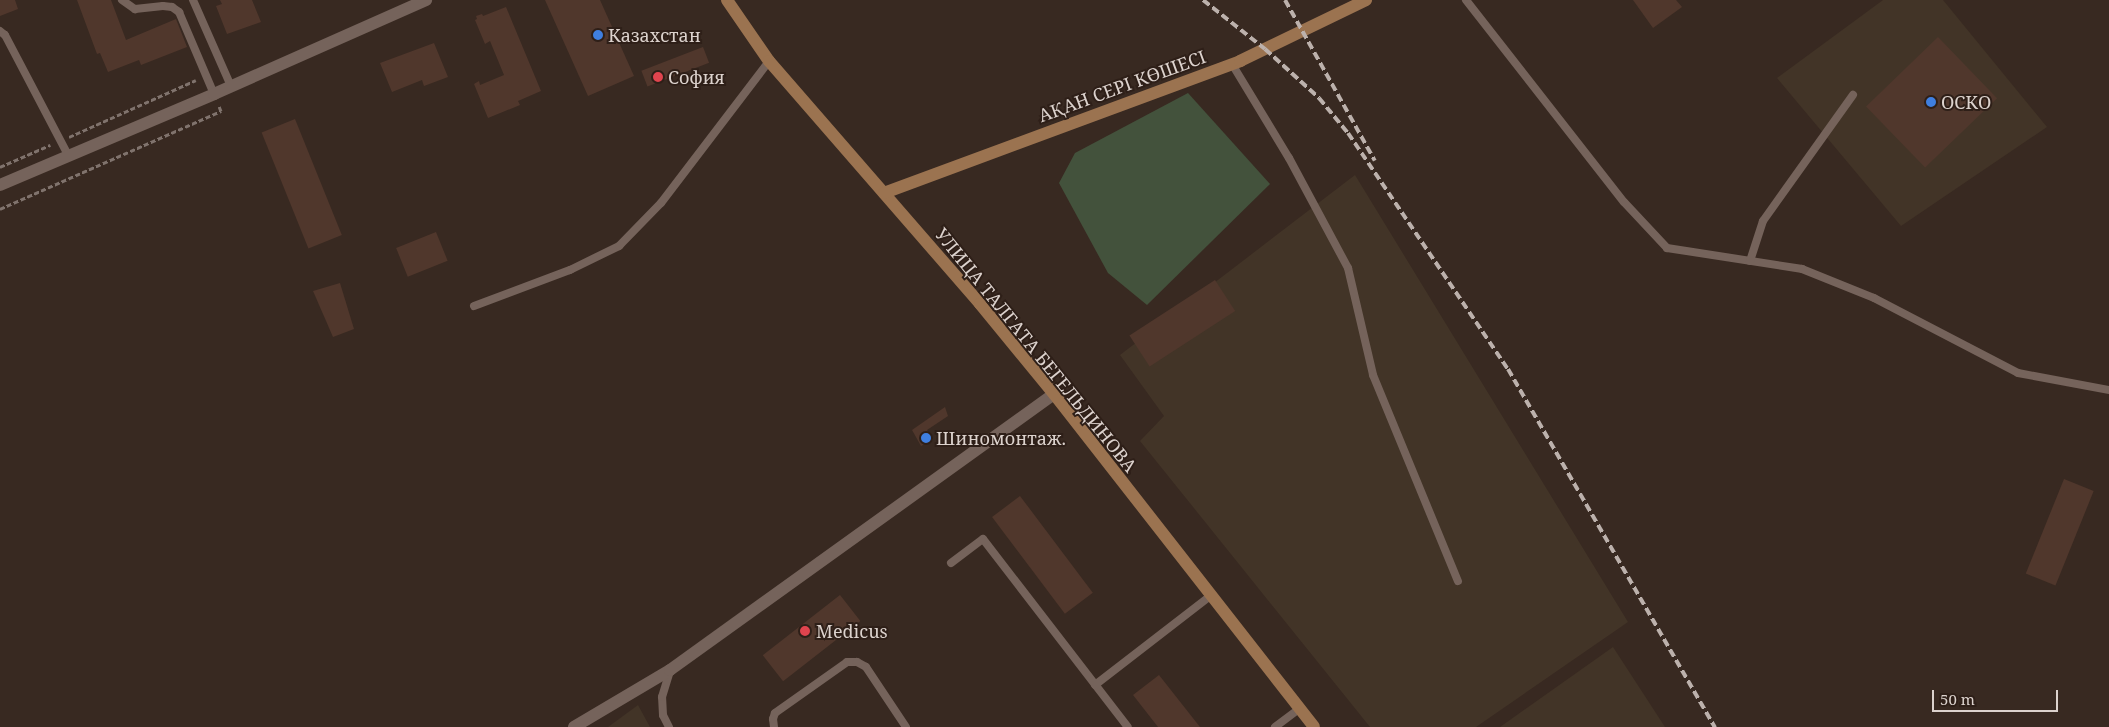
<!DOCTYPE html>
<html>
<head>
<meta charset="utf-8">
<style>
	body { margin:0 }
	#map { position:relative; width:2109px; height:727px; overflow:hidden; background:#382921; font-family:"Noto Serif",serif }
	div>[style] { position:absolute }
	.industrial>* { inset:0; background:#423427 }
	.green>* { inset:0; background:#43523c }
	.building>* { inset:0; background:#50372c; transform-origin:0 0 }
	.path>* { height:3px; margin-top:-1.5px; transform-origin:0; background:repeating-linear-gradient(90deg,#80736d 0 5px,transparent 0 7.5px) }
	.lane>* { height:8px; margin:-4px; padding:0 4px; transform-origin:4px; border-radius:4px; background:#75635b }
	.street>* { height:12px; margin:-6px; padding:0 6px; transform-origin:6px; border-radius:6px; background:#75635b }
	.secondary>* { height:12px; margin:-6px; padding:0 6px; transform-origin:6px; border-radius:6px; background:#9b7350 }
	.rail>* { height:4px; margin-top:-2px; transform-origin:0; background:repeating-linear-gradient(90deg,#bcb1ac 0 8px,transparent 0 12px) }
	.dots>* { width:14px; height:14px; translate:-50% -50%; box-sizing:border-box; border:2px solid #2e1f18; border-radius:50% }
	span { translate:-50% -50%; white-space:nowrap; text-align:center; line-height:1.15; -webkit-text-stroke:4px #2e1f18; paint-order:stroke }
	.poi-label { font-size:18px; color:#dcd2cd }
	.left { translate:0 -50%; text-align:left }
	.street-label { font-size:18px; color:#dcd2cd }
	.scale { position:absolute; left:1932px; top:690px; width:126px; height:22px; box-sizing:border-box; border:2px solid #dcd2cd; border-top:0; padding-left:6px; font-size:15px; line-height:18px; white-space:nowrap; color:#dcd2cd; -webkit-text-stroke:4px #2e1f18; paint-order:stroke }
</style>
</head>
<body>
<div id="map">
	<div class="industrial">
		<i style="clip-path:polygon(1883px 0,1943px 0,2047px 127px,1901px 226px,1777px 78px)"></i>
		<i style="clip-path:polygon(1355px 175px,1628px 622px,1476px 727px,1370px 727px,1140px 441px,1164px 416px,1120px 355px)"></i>
		<i style="clip-path:polygon(1613px 647px,1665px 727px,1500px 727px)"></i>
		<i style="clip-path:polygon(638px 705px,650px 727px,608px 727px)"></i>
	</div>
	<div class="green">
		<i style="clip-path:polygon(1188px 93px,1270px 184px,1147px 305px,1108px 273px,1059px 183px,1075px 153px)"></i>
	</div>
	<div class="building">
		<i style="clip-path:polygon(0 0,15px 0,18px 9px,0 16px)"></i>
		<i style="clip-path:polygon(77px 0,111px 0,126px 40px,176px 19px,187px 47px,141px 65px,139px 60px,108px 72px,100px 53px,97px 54px)"></i>
		<i style="clip-path:polygon(220px 0,252px 0,261px 22px,227px 34px,216px 6px,222px 4px)"></i>
		<i style="clip-path:polygon(545px 0,600px 0,634px 76px,588px 96px)"></i>
		<i style="clip-path:polygon(1633px 0,1676px 0,1682px 7px,1653px 28px)"></i>
		<i style="clip-path:polygon(506px 7px,541px 91px,518px 101px,520px 105px,488px 118px,474px 84px,479px 81px,480px 85px,504px 75px,490px 41px,485px 44px,475px 20px,477px 19px,476px 16px,482px 14px,483px 16px)"></i>
		<i style="left:1938px;top:37px;width:85px;height:100px;rotate:46deg"></i>
		<i style="clip-path:polygon(434px 43px,448px 77px,424px 86px,422px 80px,392px 92px,380px 63px)"></i>
		<i style="left:703px;top:47px;width:17px;height:66px;rotate:69deg"></i>
		<i style="left:295px;top:119px;width:125px;height:36px;rotate:68deg"></i>
		<i style="left:436px;top:232px;width:31px;height:43px;rotate:68deg"></i>
		<i style="left:1215px;top:280px;width:37px;height:102px;rotate:57deg"></i>
		<i style="clip-path:polygon(340px 283px,354px 329px,333px 337px,313px 291px)"></i>
		<i style="clip-path:polygon(945px 407px,948px 416px,927px 430px,933px 440px,921px 446px,912px 430px)"></i>
		<i style="left:2064px;top:479px;width:32px;height:102px;rotate:22deg"></i>
		<i style="left:1020px;top:496px;width:121px;height:35px;rotate:53deg"></i>
		<i style="left:840px;top:595px;width:33px;height:98px;rotate:52deg"></i>
		<i style="clip-path:polygon(1159px 675px,1200px 727px,1158px 727px,1133px 695px)"></i>
	</div>
	<div class="path">
		<i style="left:69px;top:137px;width:139px;rotate:-24.2deg"></i>
		<i style="left:0;top:167px;width:55px;rotate:-23.7deg"></i>
		<i style="left:0;top:209px;width:242px;rotate:-23.9deg"></i>
		<i style="left:221px;top:111px;width:5px;rotate:-112deg"></i>
	</div>
	<div class="lane">
		<i style="left:122px;top:0;width:16px;rotate:35deg"></i>
		<i style="left:135px;top:9px;width:28px;rotate:-6deg"></i>
		<i style="left:163px;top:6px;width:9px;rotate:6deg"></i>
		<i style="left:172px;top:7px;width:9px;rotate:36deg"></i>
		<i style="left:179px;top:12px;width:89px;rotate:66.9deg"></i>
		<i style="left:193px;top:0;width:94px;rotate:66.2deg"></i>
		<i style="left:1466px;top:0;width:256px;rotate:52deg"></i>
		<i style="left:1624px;top:202px;width:63px;rotate:46.9deg"></i>
		<i style="left:1667px;top:248px;width:137px;rotate:8.8deg"></i>
		<i style="left:1802px;top:269px;width:78px;rotate:21.9deg"></i>
		<i style="left:1874px;top:298px;width:162px;rotate:27.5deg"></i>
		<i style="left:2018px;top:373px;width:93px;rotate:10.6deg"></i>
		<i style="left:0;top:31px;width:6px;rotate:39deg"></i>
		<i style="left:5px;top:35px;width:136px;rotate:62.3deg"></i>
		<i style="left:1232px;top:64px;width:110px;rotate:58.8deg"></i>
		<i style="left:1289px;top:158px;width:125px;rotate:61.8deg"></i>
		<i style="left:1348px;top:268px;width:110px;rotate:76.8deg"></i>
		<i style="left:1373px;top:375px;width:223px;rotate:67.6deg"></i>
		<i style="left:1750px;top:261px;width:42px;rotate:-72deg"></i>
		<i style="left:1763px;top:221px;width:155px;rotate:-54.5deg"></i>
		<i style="left:474px;top:306px;width:103px;rotate:-20.6deg"></i>
		<i style="left:570px;top:270px;width:55px;rotate:-26.1deg"></i>
		<i style="left:619px;top:246px;width:60px;rotate:-45.7deg"></i>
		<i style="left:661px;top:203px;width:178px;rotate:-52.7deg"></i>
		<i style="left:951px;top:563px;width:40px;rotate:-37deg"></i>
		<i style="left:983px;top:539px;width:237px;rotate:52.4deg"></i>
		<i style="left:1095px;top:685px;width:145px;rotate:-37.7deg"></i>
		<i style="left:669px;top:727px;width:13px;rotate:-117deg"></i>
		<i style="left:663px;top:715px;width:18px;rotate:-93deg"></i>
		<i style="left:662px;top:697px;width:28px;rotate:-73deg"></i>
		<i style="left:774px;top:727px;width:8px;rotate:-97deg"></i>
		<i style="left:773px;top:719px;width:6px;rotate:-72deg"></i>
		<i style="left:775px;top:713px;width:88px;rotate:-35.3deg"></i>
		<i style="left:847px;top:662px;width:10px"></i>
		<i style="left:857px;top:662px;width:10px;rotate:29deg"></i>
		<i style="left:866px;top:667px;width:72px;rotate:56.3deg"></i>
		<i style="left:1275px;top:727px;width:31px;rotate:-37deg"></i>
	</div>
	<div class="street">
		<i style="left:0;top:185px;width:233px;rotate:-23deg"></i>
		<i style="left:214px;top:94px;width:232px;rotate:-23.9deg"></i>
		<i style="left:574px;top:727px;width:112px;rotate:-30.7deg"></i>
		<i style="left:670px;top:670px;width:473px;rotate:-35.7deg"></i>
	</div>
	<div class="secondary">
		<i style="left:727px;top:0;width:74px;rotate:55.5deg"></i>
		<i style="left:769px;top:61px;width:322px;rotate:49deg"></i>
		<i style="left:980px;top:304px;width:117px;rotate:50.6deg"></i>
		<i style="left:1054px;top:394px;width:422px;rotate:52deg"></i>
		<i style="left:884px;top:193px;width:380px;rotate:-20.3deg"></i>
		<i style="left:1240px;top:61px;width:140px;rotate:-25.8deg"></i>
	</div>
	<div class="rail">
		<i style="left:1203px;top:0;width:79px;rotate:38.3deg"></i>
		<i style="left:1265px;top:49px;width:73px;rotate:42.2deg"></i>
		<i style="left:1319px;top:98px;width:45px;rotate:50.4deg"></i>
		<i style="left:1348px;top:133px;width:285px;rotate:55.9deg"></i>
		<i style="left:1508px;top:369px;width:414px;rotate:60deg"></i>
		<i style="left:1285px;top:0;width:184px;rotate:60.8deg"></i>
	</div>
	<div class="dots">
		<i style="left:598px;top:35px;background:#3f7fe0"></i>
		<i style="left:658px;top:77px;background:#e0444e"></i>
		<i style="left:1931px;top:102px;background:#3f7fe0"></i>
		<i style="left:926px;top:438px;background:#3f7fe0"></i>
		<i style="left:805px;top:631px;background:#e0444e"></i>
	</div>
	<div class="poi-label">
		<span class="left" style="left:608px;top:35px">Казахстан</span>
		<span class="left" style="left:668px;top:77px">София</span>
		<span class="left" style="left:1941px;top:102px">ОСКО</span>
		<span class="left" style="left:936px;top:438px">Шиномонтаж.</span>
		<span class="left" style="left:816px;top:631px">Medicus</span>
	</div>
	<div class="street-label">
		<span style="left:1122px;top:86px;rotate:-20deg">АҚАН СЕРІ КӨШЕСІ</span>
		<span style="left:1036px;top:350px;rotate:51deg">УЛИЦА ТАЛГАТА БЕГЕЛЬДИНОВА</span>
	</div>
	<div class="scale">50 m</div>
</div>
</body>
</html>
